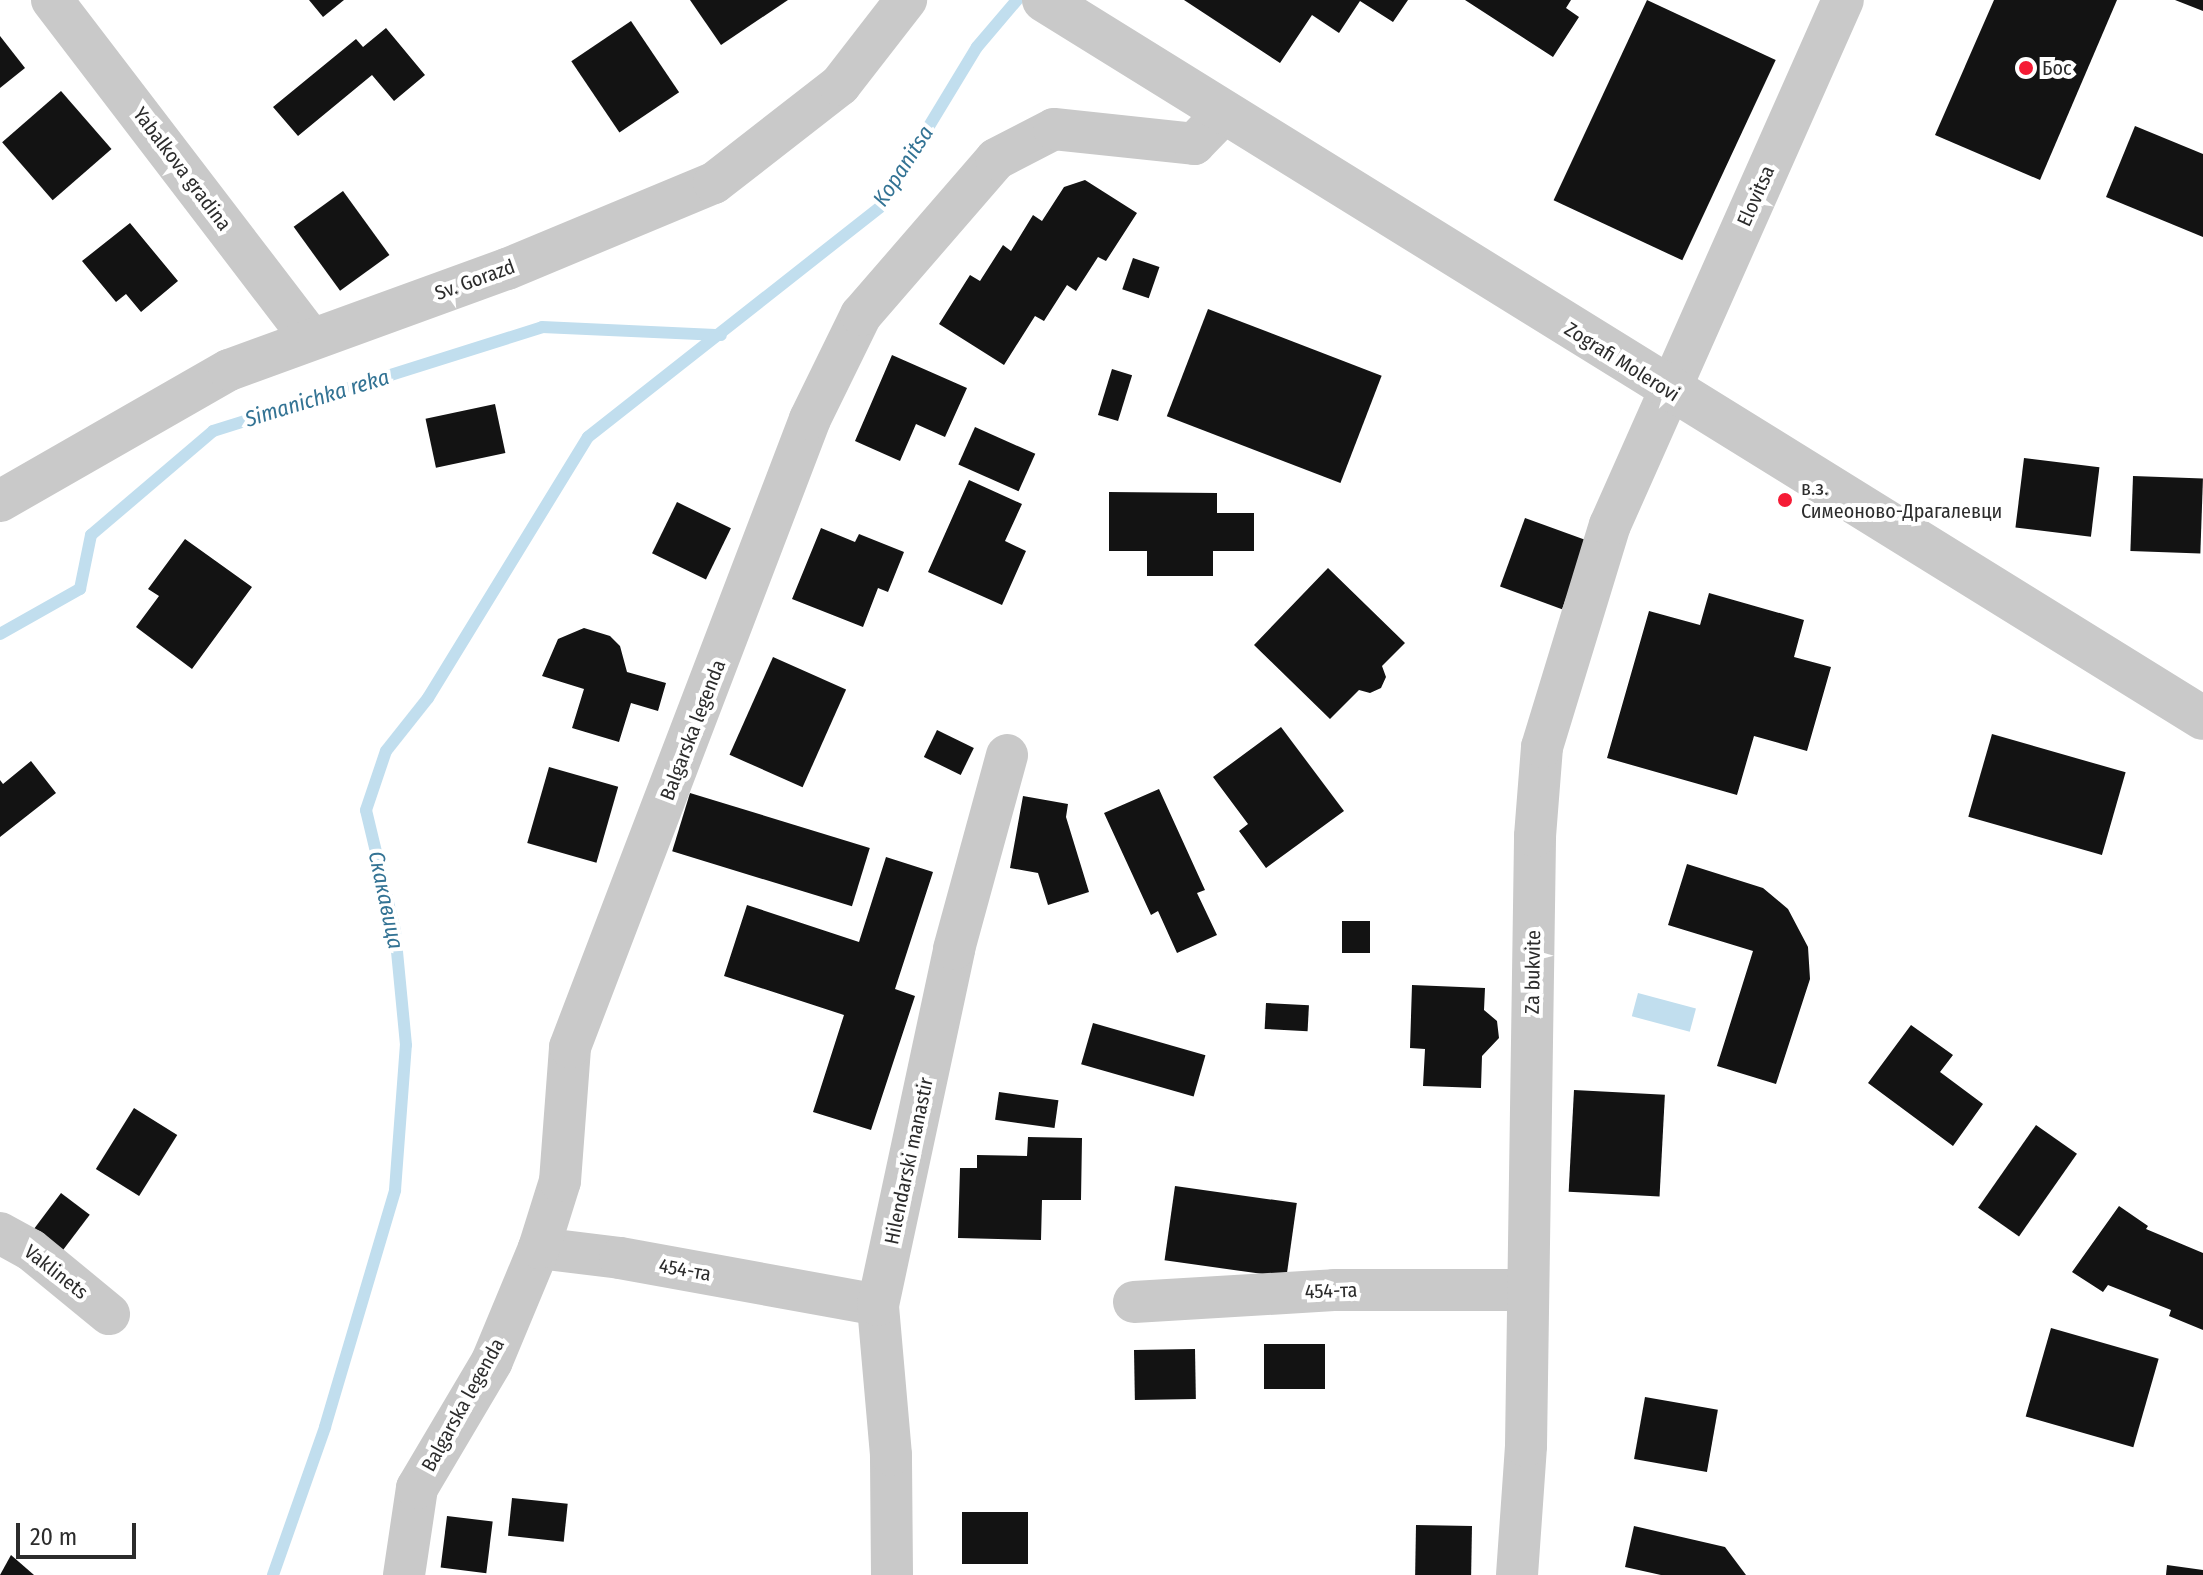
<!DOCTYPE html>
<html>
<head>
<meta charset="utf-8">
<style>
	body { margin:0 }
	#map { position:relative; width:2203px; height:1575px; overflow:hidden; background:#fff; font-family:"Fira Sans Condensed",sans-serif }
	div>[style] { position:absolute }
	.water>* { inset:0; background:#c1deee; transform-origin:0 0 }
	.stream>* { height:12px; margin:-6px; padding:0 6px; transform-origin:6px; border-radius:6px; background:#c1deee }
	.building>* { inset:0; background:#131313; transform-origin:0 0 }
	.minor>* { height:42px; margin:-21px; padding:0 21px; transform-origin:21px; border-radius:21px; background:#c9c9c9 }
	.tertiary>* { height:44px; margin:-22px; padding:0 22px; transform-origin:22px; border-radius:22px; background:#c9c9c9 }
	.dots>* { width:22px; height:22px; translate:-50% -50%; box-sizing:border-box; border:4px solid #fff; border-radius:50% }
	span { translate:-50% -50%; white-space:nowrap; text-align:center; line-height:1.15; -webkit-text-stroke:8px #fff; paint-order:stroke }
	.poi-label { font-size:20px; color:#2c2c2c }
	.left { translate:0 -50%; text-align:left }
	.street-label { font-size:20px; color:#2c2c2c }
	.water-label { font-size:22px; color:#337394; font-style:italic }
	.scale { position:absolute; left:16px; top:1523px; width:120px; height:36px; box-sizing:border-box; border:4px solid #2c2c2c; border-top:0; padding-left:10px; font-size:24px; line-height:28px; white-space:nowrap; color:#2c2c2c; -webkit-text-stroke:6px #fff; paint-order:stroke }
</style>
</head>
<body>
<div id="map">
	<div class="water">
		<i style="left:1638px;top:993px;width:60px;height:24px;rotate:15deg"></i>
	</div>
	<div class="stream">
		<i style="left:0;top:634px;width:92px;rotate:-29.4deg"></i>
		<i style="left:80px;top:589px;width:55px;rotate:-78.5deg"></i>
		<i style="left:91px;top:535px;width:160px;rotate:-40.4deg"></i>
		<i style="left:213px;top:431px;width:345px;rotate:-17.5deg"></i>
		<i style="left:542px;top:327px;width:179px;rotate:2.6deg"></i>
		<i style="left:273px;top:1575px;width:157px;rotate:-70.6deg"></i>
		<i style="left:325px;top:1427px;width:247px;rotate:-73.5deg"></i>
		<i style="left:395px;top:1190px;width:145px;rotate:-85.7deg"></i>
		<i style="left:406px;top:1045px;width:115px;rotate:-95.5deg"></i>
		<i style="left:395px;top:931px;width:124px;rotate:-103.5deg"></i>
		<i style="left:366px;top:810px;width:62px;rotate:-71.3deg"></i>
		<i style="left:386px;top:751px;width:68px;rotate:-51.6deg"></i>
		<i style="left:428px;top:698px;width:306px;rotate:-58.5deg"></i>
		<i style="left:588px;top:437px;width:372px;rotate:-38.2deg"></i>
		<i style="left:880px;top:207px;width:187px;rotate:-58.8deg"></i>
		<i style="left:977px;top:47px;width:62px;rotate:-49.6deg"></i>
	</div>
	<div class="building">
		<i style="clip-path:polygon(309px 0,344px 0,323px 17px)"></i>
		<i style="clip-path:polygon(690px 0,788px 0,721px 45px)"></i>
		<i style="clip-path:polygon(1184px 0,1408px 0,1393px 22px,1360px 1px,1339px 33px,1312px 15px,1280px 63px)"></i>
		<i style="clip-path:polygon(1465px 0,1571px 0,1566px 8px,1579px 17px,1553px 57px)"></i>
		<i style="left:1647px;top:0;width:142px;height:221px;rotate:25deg"></i>
		<i style="clip-path:polygon(1994px 0,2117px 0,2040px 180px,1935px 135px)"></i>
		<i style="clip-path:polygon(2175px 0,2203px 0,2203px 11px)"></i>
		<i style="left:631px;top:21px;width:86px;height:72px;rotate:56deg"></i>
		<i style="clip-path:polygon(386px 28px,425px 75px,394px 101px,372px 75px,298px 136px,273px 107px,356px 39px,363px 47px)"></i>
		<i style="clip-path:polygon(0 36px,25px 68px,0 88px)"></i>
		<i style="left:61px;top:91px;width:77px;height:78px;rotate:49deg"></i>
		<i style="clip-path:polygon(2135px 126px,2203px 154px,2203px 237px,2106px 197px)"></i>
		<i style="clip-path:polygon(1085px 180px,1137px 213px,1106px 261px,1098px 257px,1076px 291px,1067px 285px,1044px 321px,1035px 316px,1004px 365px,939px 324px,970px 275px,980px 281px,1003px 245px,1011px 251px,1033px 215px,1042px 221px,1064px 187px)"></i>
		<i style="left:343px;top:191px;width:79px;height:61px;rotate:54deg"></i>
		<i style="clip-path:polygon(130px 223px,178px 281px,141px 312px,126px 294px,116px 302px,82px 261px)"></i>
		<i style="left:1133px;top:258px;width:28px;height:33px;rotate:19deg"></i>
		<i style="left:1208px;top:309px;width:186px;height:115px;rotate:21deg"></i>
		<i style="clip-path:polygon(892px 355px,967px 388px,945px 437px,916px 424px,900px 461px,855px 441px)"></i>
		<i style="left:1112px;top:369px;width:21px;height:48px;rotate:17deg"></i>
		<i style="left:495px;top:404px;width:50px;height:71px;rotate:78deg"></i>
		<i style="left:975px;top:427px;width:66px;height:41px;rotate:24deg"></i>
		<i style="left:2024px;top:458px;width:76px;height:70px;rotate:7deg"></i>
		<i style="left:2133px;top:476px;width:70px;height:75px;rotate:2deg"></i>
		<i style="clip-path:polygon(969px 480px,1022px 504px,1005px 541px,1026px 551px,1002px 605px,928px 572px)"></i>
		<i style="clip-path:polygon(1109px 492px,1217px 493px,1217px 513px,1254px 513px,1254px 551px,1213px 551px,1213px 576px,1147px 576px,1147px 551px,1109px 551px)"></i>
		<i style="left:677px;top:502px;width:60px;height:57px;rotate:26deg"></i>
		<i style="left:1525px;top:518px;width:66px;height:73px;rotate:20deg"></i>
		<i style="clip-path:polygon(821px 528px,855px 542px,859px 534px,904px 552px,888px 592px,878px 588px,863px 627px,792px 599px)"></i>
		<i style="clip-path:polygon(185px 539px,252px 587px,192px 669px,136px 627px,159px 596px,148px 589px)"></i>
		<i style="clip-path:polygon(1328px 568px,1405px 643px,1382px 666px,1386px 677px,1381px 688px,1370px 693px,1359px 690px,1330px 719px,1254px 645px)"></i>
		<i style="clip-path:polygon(1709px 593px,1804px 620px,1794px 657px,1831px 667px,1807px 751px,1754px 736px,1737px 795px,1607px 758px,1649px 611px,1700px 625px)"></i>
		<i style="clip-path:polygon(584px 628px,610px 636px,620px 646px,627px 672px,666px 683px,658px 711px,631px 703px,619px 742px,572px 728px,584px 689px,542px 676px,558px 639px)"></i>
		<i style="left:773px;top:657px;width:80px;height:107px;rotate:24deg"></i>
		<i style="clip-path:polygon(1281px 727px,1344px 811px,1266px 868px,1239px 831px,1248px 824px,1213px 777px)"></i>
		<i style="left:937px;top:730px;width:41px;height:30px;rotate:26deg"></i>
		<i style="left:1992px;top:734px;width:139px;height:86px;rotate:16deg"></i>
		<i style="clip-path:polygon(31px 761px,56px 793px,0 837px,0 780px,3px 784px)"></i>
		<i style="left:549px;top:767px;width:72px;height:79px;rotate:16deg"></i>
		<i style="clip-path:polygon(1159px 789px,1205px 890px,1197px 893px,1217px 935px,1177px 953px,1158px 911px,1151px 915px,1104px 813px)"></i>
		<i style="left:690px;top:793px;width:188px;height:61px;rotate:17deg"></i>
		<i style="clip-path:polygon(1023px 796px,1068px 804px,1066px 817px,1089px 892px,1048px 905px,1038px 873px,1010px 868px)"></i>
		<i style="clip-path:polygon(886px 857px,933px 872px,895px 989px,915px 996px,871px 1130px,813px 1112px,844px 1015px,724px 976px,747px 905px,859px 942px)"></i>
		<i style="clip-path:polygon(1687px 864px,1763px 888px,1788px 909px,1808px 947px,1810px 979px,1776px 1084px,1717px 1066px,1753px 951px,1668px 925px)"></i>
		<i style="left:1342px;top:921px;width:28px;height:32px"></i>
		<i style="clip-path:polygon(1412px 985px,1485px 988px,1484px 1010px,1497px 1021px,1499px 1038px,1482px 1056px,1481px 1088px,1423px 1086px,1425px 1049px,1410px 1048px)"></i>
		<i style="left:1266px;top:1003px;width:43px;height:26px;rotate:3deg"></i>
		<i style="left:1093px;top:1023px;width:117px;height:43px;rotate:16deg"></i>
		<i style="clip-path:polygon(1911px 1025px,1953px 1055px,1940px 1072px,1983px 1104px,1953px 1146px,1868px 1083px)"></i>
		<i style="left:1574px;top:1090px;width:91px;height:102px;rotate:3deg"></i>
		<i style="left:999px;top:1092px;width:60px;height:28px;rotate:8deg"></i>
		<i style="left:134px;top:1108px;width:51px;height:72px;rotate:32deg"></i>
		<i style="left:2036px;top:1125px;width:50px;height:101px;rotate:35deg"></i>
		<i style="clip-path:polygon(1028px 1137px,1082px 1138px,1081px 1200px,1042px 1200px,1041px 1240px,958px 1238px,960px 1168px,977px 1168px,977px 1155px,1027px 1156px)"></i>
		<i style="left:1175px;top:1186px;width:123px;height:75px;rotate:8deg"></i>
		<i style="left:61px;top:1193px;width:36px;height:45px;rotate:37deg"></i>
		<i style="clip-path:polygon(2119px 1206px,2148px 1226px,2146px 1229px,2203px 1253px,2203px 1330px,2169px 1316px,2171px 1310px,2108px 1285px,2103px 1292px,2072px 1272px)"></i>
		<i style="left:2051px;top:1328px;width:112px;height:92px;rotate:16deg"></i>
		<i style="left:1264px;top:1344px;width:61px;height:45px"></i>
		<i style="left:1195px;top:1349px;width:50px;height:61px;rotate:89deg"></i>
		<i style="left:1645px;top:1397px;width:74px;height:63px;rotate:10deg"></i>
		<i style="left:512px;top:1498px;width:56px;height:38px;rotate:6deg"></i>
		<i style="left:962px;top:1512px;width:66px;height:52px"></i>
		<i style="left:447px;top:1516px;width:46px;height:52px;rotate:7deg"></i>
		<i style="left:1416px;top:1525px;width:56px;height:50px;rotate:1deg"></i>
		<i style="clip-path:polygon(1634px 1526px,1725px 1547px,1746px 1575px,1661px 1575px,1625px 1567px)"></i>
		<i style="clip-path:polygon(11px 1555px,34px 1575px,0 1575px)"></i>
		<i style="clip-path:polygon(2167px 1565px,2203px 1570px,2203px 1575px,2166px 1575px)"></i>
	</div>
	<div class="minor">
		<i style="left:52px;top:0;width:427px;rotate:52.6deg"></i>
		<i style="left:0;top:501px;width:264px;rotate:-29.8deg"></i>
		<i style="left:229px;top:370px;width:296px;rotate:-20deg"></i>
		<i style="left:507px;top:269px;width:224px;rotate:-22.6deg"></i>
		<i style="left:714px;top:183px;width:160px;rotate:-37.9deg"></i>
		<i style="left:840px;top:85px;width:108px;rotate:-52.2deg"></i>
		<i style="left:0;top:1233px;width:35px;rotate:29deg"></i>
		<i style="left:31px;top:1250px;width:101px;rotate:39.4deg"></i>
		<i style="left:539px;top:1248px;width:82px;rotate:7deg"></i>
		<i style="left:620px;top:1258px;width:262px;rotate:10.3deg"></i>
		<i style="left:1134px;top:1302px;width:200px;rotate:-3.4deg"></i>
		<i style="left:1334px;top:1290px;width:194px"></i>
		<i style="left:404px;top:1575px;width:88px;rotate:-81.5deg"></i>
		<i style="left:417px;top:1488px;width:147px;rotate:-59.4deg"></i>
		<i style="left:492px;top:1361px;width:122px;rotate:-67.4deg"></i>
		<i style="left:539px;top:1248px;width:70px;rotate:-72.6deg"></i>
		<i style="left:560px;top:1181px;width:134px;rotate:-85.7deg"></i>
		<i style="left:570px;top:1047px;width:672px;rotate:-69.08deg"></i>
		<i style="left:810px;top:419px;width:116px;rotate:-63.9deg"></i>
		<i style="left:861px;top:315px;width:206px;rotate:-49.1deg"></i>
		<i style="left:996px;top:159px;width:65px;rotate:-27.3deg"></i>
		<i style="left:1054px;top:129px;width:141px;rotate:6.1deg"></i>
		<i style="left:1194px;top:144px;width:42px;rotate:-46deg"></i>
		<i style="left:892px;top:1575px;width:120px;rotate:-90.5deg"></i>
		<i style="left:891px;top:1455px;width:151px;rotate:-95deg"></i>
		<i style="left:878px;top:1305px;width:364px;rotate:-77.9deg"></i>
		<i style="left:954px;top:949px;width:201px;rotate:-74.7deg"></i>
		<i style="left:1517px;top:1575px;width:129px;rotate:-86deg"></i>
		<i style="left:1526px;top:1446px;width:610px;rotate:-89.15deg"></i>
		<i style="left:1535px;top:836px;width:89px;rotate:-85.5deg"></i>
		<i style="left:1542px;top:747px;width:232px;rotate:-73deg"></i>
		<i style="left:1610px;top:525px;width:574px;rotate:-66.07deg"></i>
	</div>
	<div class="tertiary">
		<i style="left:1044px;top:0;width:1363px;rotate:31.78deg"></i>
	</div>
	<div class="dots">
		<i style="left:2026px;top:68px;background:#f51b35"></i>
		<i style="left:1785px;top:500px;background:#f51b35"></i>
	</div>
	<div class="poi-label">
		<span class="left" style="left:2042px;top:68px">Бос</span>
		<span class="left" style="left:1801px;top:500px">в.з.<br>Симеоново-Драгалевци</span>
	</div>
	<div class="street-label">
		<span style="left:182px;top:169px;rotate:53deg">Yabalkova gradina</span>
		<span style="left:1756px;top:196px;rotate:-66deg">Elovitsa</span>
		<span style="left:475px;top:280px;rotate:-20deg">Sv. Gorazd</span>
		<span style="left:1622px;top:362px;rotate:32deg">Zografi Molerovi</span>
		<span style="left:693px;top:730px;rotate:-69deg">Balgarska legenda</span>
		<span style="left:1533px;top:972px;rotate:-89deg">Za bukvite</span>
		<span style="left:909px;top:1161px;rotate:-78deg">Hilendarski manastir</span>
		<span style="left:685px;top:1270px;rotate:10deg">454-та</span>
		<span style="left:56px;top:1272px;rotate:38deg">Vaklinets</span>
		<span style="left:1331px;top:1291px;rotate:-2deg">454-та</span>
		<span style="left:463px;top:1405px;rotate:-61deg">Balgarska legenda</span>
	</div>
	<div class="water-label">
		<span style="left:903px;top:166px;rotate:-57deg">Kopanitsa</span>
		<span style="left:317px;top:398px;rotate:-17deg">Simanichka reka</span>
		<span style="left:386px;top:900px;rotate:78deg">Скакавица</span>
	</div>
	<div class="scale">20 m</div>
</div>
</body>
</html>
